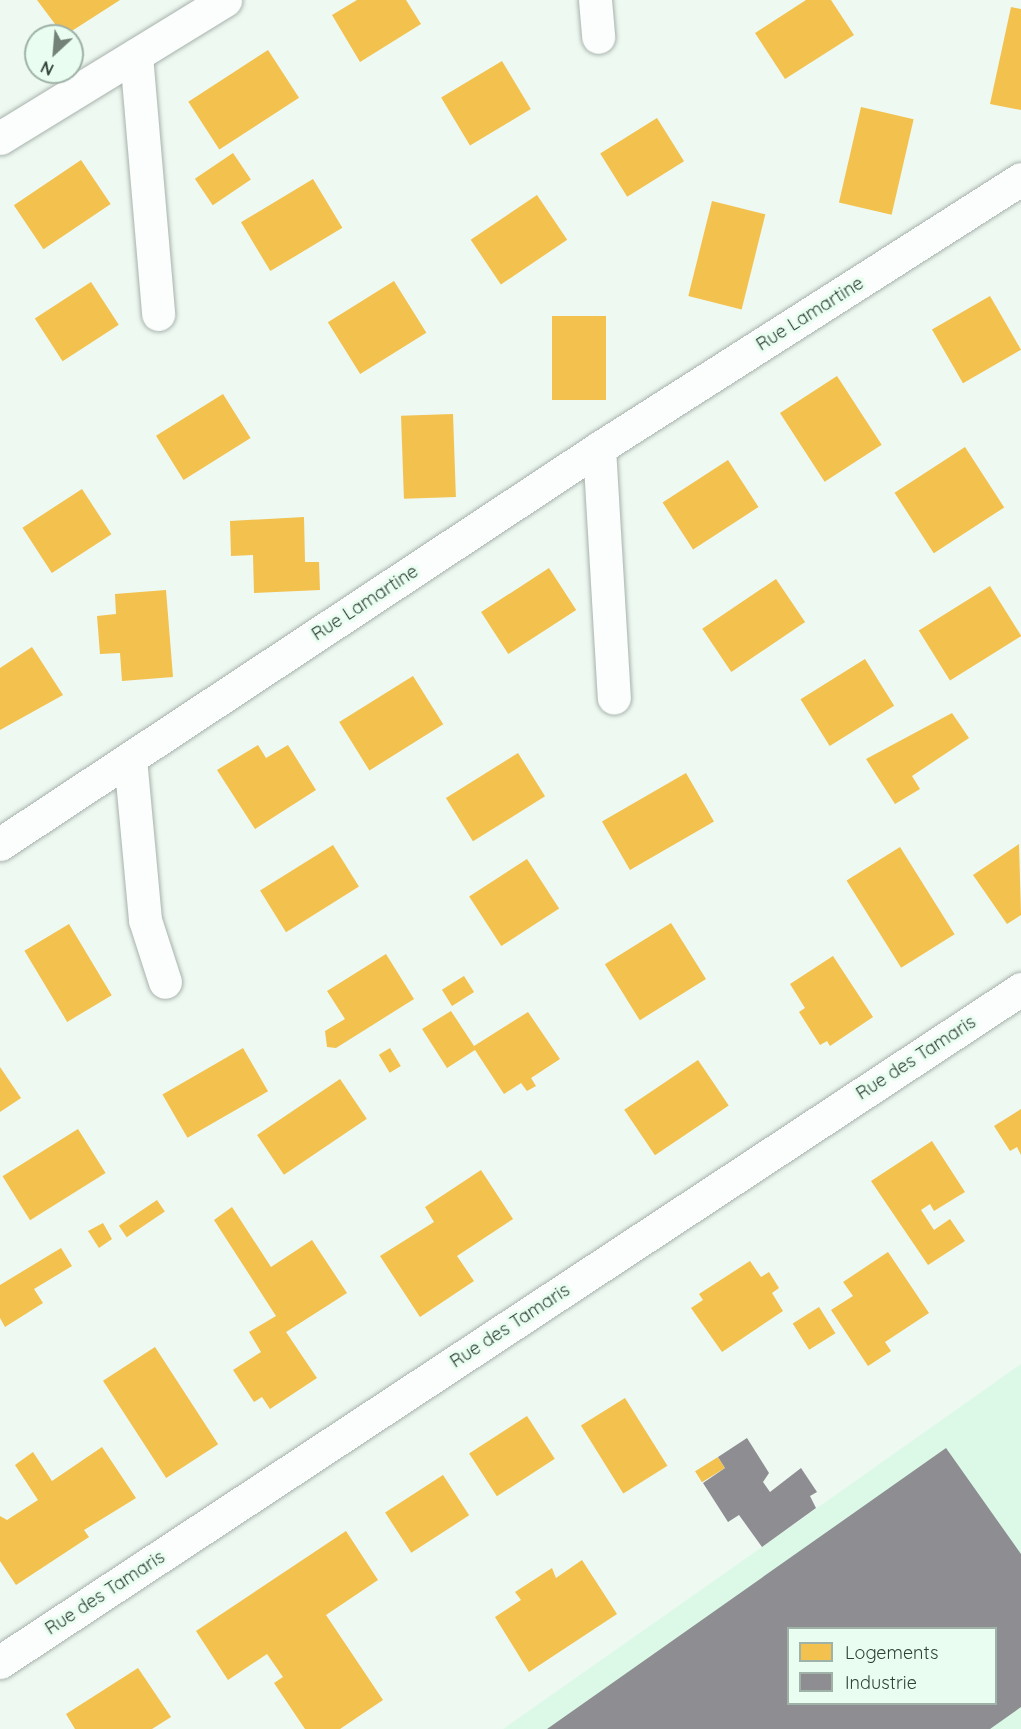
<!DOCTYPE html>
<html>
<head>
<meta charset="utf-8">
<style>
	body { margin:0 }
	#map { position:relative; width:1021px; height:1729px; overflow:hidden; background:#eef9f2; font-family:Quicksand,sans-serif }
	div>[style] { position:absolute }
	.built>* { inset:0; background:#dcf9e7 }
	.homes>* { inset:0; background:#f2c14e; transform-origin:0 0 }
	.industry>* { inset:0; background:#8d8d92 }
	.roads { filter:drop-shadow(0 0 2px #a7b2ab) drop-shadow(0 0 2px #a7b2ab) }
	.street>* { height:33px; margin:-16.5px; padding:0 16.5px; transform-origin:16.5px; border-radius:16.5px; background:#fcfefd }
	span { translate:-50% -50%; white-space:nowrap; text-align:center; line-height:1.15; -webkit-text-stroke:6px #e9fef1; paint-order:stroke }
	.street-label { font-size:18px; color:#314037 }
	.legend { position:absolute; left:787px; top:1627px; width:210px; height:78px; box-sizing:border-box; background:#e9fef1; border:2px solid #9fb2a7; margin:0; padding:8px 10px; list-style:none; font-size:18px; color:#314037 }
	.legend li { display:flex; align-items:center; gap:12px; height:30px }
	.legend b { width:30px; border:2px solid #9fb2a7 }
	.north { position:absolute; left:24px; top:24px; width:60px; height:60px; box-sizing:border-box; background:#e9fef1; border:2px solid #9fb2a7; border-radius:50%; rotate:206deg; font-size:16px; font-weight:700; line-height:24px; text-align:center; color:#314037 }
	.north::after { content:''; display:block; margin:auto; width:21px; height:27px; background:#738178; clip-path:polygon(50% 0,100% 100%,50% 72%,0 100%) }
</style>
</head>
<body>
<div id="map">
	<div class="built">
		<i style="clip-path:polygon(evenodd,1021px 1364px,1021px 1729px,503px 1729px,762px 1547px,1021px 1364px,788px 1628px,996px 1628px,996px 1704px,788px 1704px,788px 1628px)"></i>
	</div>
	<div class="homes">
		<i style="clip-path:polygon(37px 0,120px 0,64px 36px)"></i>
		<i style="clip-path:polygon(357px 0,406px 0,421px 24px,360px 62px,332px 15px)"></i>
		<i style="clip-path:polygon(806px 0,831px 0,854px 35px,785px 79px,755px 33px)"></i>
		<i style="clip-path:polygon(1011px 7px,1021px 9px,1021px 110px,990px 104px)"></i>
		<i style="left:268px;top:50px;width:57px;height:95px;rotate:57deg"></i>
		<i style="left:502px;top:61px;width:56px;height:71px;rotate:59deg"></i>
		<i style="left:861px;top:107px;width:54px;height:98px;rotate:13deg"></i>
		<i style="left:657px;top:118px;width:51px;height:67px;rotate:58deg"></i>
		<i style="left:233px;top:153px;width:32px;height:46px;rotate:56deg"></i>
		<i style="left:81px;top:160px;width:53px;height:81px;rotate:56deg"></i>
		<i style="left:313px;top:179px;width:57px;height:84px;rotate:59deg"></i>
		<i style="left:537px;top:195px;width:54px;height:80px;rotate:56deg"></i>
		<i style="left:712px;top:201px;width:55px;height:98px;rotate:14deg"></i>
		<i style="left:394px;top:281px;width:61px;height:78px;rotate:58deg"></i>
		<i style="left:91px;top:282px;width:51px;height:67px;rotate:57deg"></i>
		<i style="left:990px;top:296px;width:62px;height:67px;rotate:60deg"></i>
		<i style="left:606px;top:316px;width:84px;height:54px;rotate:90deg"></i>
		<i style="left:837px;top:376px;width:82px;height:68px;rotate:57deg"></i>
		<i style="left:223px;top:394px;width:52px;height:79px;rotate:58deg"></i>
		<i style="left:453px;top:414px;width:83px;height:52px;rotate:88deg"></i>
		<i style="left:965px;top:447px;width:72px;height:84px;rotate:57deg"></i>
		<i style="left:728px;top:460px;width:56px;height:78px;rotate:57deg"></i>
		<i style="left:82px;top:489px;width:54px;height:71px;rotate:57deg"></i>
		<i style="clip-path:polygon(304px 517px,305px 562px,319px 562px,320px 590px,254px 593px,253px 555px,231px 556px,230px 521px)"></i>
		<i style="left:549px;top:568px;width:50px;height:81px;rotate:57deg"></i>
		<i style="left:776px;top:579px;width:52px;height:89px;rotate:56deg"></i>
		<i style="left:990px;top:586px;width:59px;height:84px;rotate:58deg"></i>
		<i style="clip-path:polygon(166px 590px,173px 677px,122px 681px,120px 653px,100px 654px,97px 616px,116px 614px,115px 594px)"></i>
		<i style="clip-path:polygon(32px 647px,63px 695px,0 730px,0 668px)"></i>
		<i style="left:865px;top:659px;width:55px;height:76px;rotate:58deg"></i>
		<i style="left:413px;top:676px;width:57px;height:87px;rotate:58deg"></i>
		<i style="clip-path:polygon(952px 713px,969px 738px,912px 776px,920px 789px,895px 804px,866px 759px)"></i>
		<i style="clip-path:polygon(258px 745px,266px 758px,288px 745px,316px 790px,255px 829px,217px 770px)"></i>
		<i style="left:518px;top:753px;width:51px;height:85px;rotate:58deg"></i>
		<i style="left:686px;top:773px;width:56px;height:97px;rotate:60deg"></i>
		<i style="clip-path:polygon(1019px 844px,1021px 915px,1007px 924px,973px 875px)"></i>
		<i style="left:333px;top:845px;width:49px;height:86px;rotate:58deg"></i>
		<i style="left:900px;top:847px;width:103px;height:63px;rotate:58deg"></i>
		<i style="left:527px;top:859px;width:59px;height:69px;rotate:57deg"></i>
		<i style="left:671px;top:923px;width:66px;height:78px;rotate:58deg"></i>
		<i style="left:69px;top:924px;width:83px;height:52px;rotate:59deg"></i>
		<i style="clip-path:polygon(386px 954px,414px 999px,336px 1048px,327px 1047px,325px 1031px,345px 1019px,327px 991px)"></i>
		<i style="clip-path:polygon(833px 956px,873px 1017px,830px 1046px,827px 1041px,820px 1045px,799px 1012px,805px 1008px,790px 984px)"></i>
		<i style="left:464px;top:976px;width:19px;height:26px;rotate:58deg"></i>
		<i style="clip-path:polygon(451px 1011px,474px 1046px,528px 1012px,560px 1059px,531px 1078px,536px 1086px,527px 1091px,521px 1083px,504px 1094px,475px 1050px,447px 1068px,422px 1029px)"></i>
		<i style="left:243px;top:1048px;width:50px;height:93px;rotate:60deg"></i>
		<i style="left:390px;top:1048px;width:21px;height:13px;rotate:59deg"></i>
		<i style="left:698px;top:1060px;width:55px;height:89px;rotate:56deg"></i>
		<i style="clip-path:polygon(0 1067px,21px 1098px,0 1112px)"></i>
		<i style="left:340px;top:1079px;width:48px;height:100px;rotate:56deg"></i>
		<i style="clip-path:polygon(1021px 1109px,1021px 1155px,1017px 1147px,1010px 1151px,994px 1126px)"></i>
		<i style="left:78px;top:1129px;width:52px;height:89px;rotate:58deg"></i>
		<i style="clip-path:polygon(932px 1141px,965px 1192px,934px 1211px,930px 1204px,921px 1210px,934px 1230px,950px 1219px,965px 1241px,928px 1265px,871px 1181px)"></i>
		<i style="clip-path:polygon(481px 1170px,513px 1219px,457px 1256px,474px 1281px,420px 1317px,380px 1256px,434px 1222px,425px 1207px)"></i>
		<i style="left:157px;top:1200px;width:14px;height:46px;rotate:56deg"></i>
		<i style="clip-path:polygon(232px 1207px,271px 1267px,312px 1240px,347px 1293px,286px 1332px,317px 1378px,270px 1409px,262px 1397px,254px 1402px,233px 1370px,261px 1352px,249px 1332px,276px 1316px,214px 1220px)"></i>
		<i style="clip-path:polygon(103px 1223px,112px 1239px,99px 1248px,88px 1231px)"></i>
		<i style="clip-path:polygon(61px 1248px,72px 1266px,34px 1289px,43px 1303px,5px 1327px,0 1318px,0 1285px)"></i>
		<i style="clip-path:polygon(888px 1252px,929px 1313px,885px 1342px,891px 1351px,868px 1366px,831px 1310px,853px 1296px,843px 1282px)"></i>
		<i style="clip-path:polygon(750px 1261px,761px 1277px,769px 1272px,779px 1288px,772px 1293px,783px 1311px,722px 1352px,691px 1308px,703px 1300px,699px 1294px)"></i>
		<i style="left:819px;top:1307px;width:31px;height:31px;rotate:58deg"></i>
		<i style="left:155px;top:1347px;width:116px;height:62px;rotate:57deg"></i>
		<i style="left:625px;top:1398px;width:80px;height:52px;rotate:58deg"></i>
		<i style="left:527px;top:1416px;width:51px;height:69px;rotate:57deg"></i>
		<i style="clip-path:polygon(102px 1447px,136px 1498px,84px 1530px,89px 1537px,16px 1585px,0 1561px,0 1516px,7px 1520px,38px 1500px,15px 1465px,33px 1452px,52px 1481px)"></i>
		<i style="left:718px;top:1457px;width:13px;height:27px;rotate:58deg"></i>
		<i style="left:443px;top:1475px;width:48px;height:69px;rotate:57deg"></i>
		<i style="clip-path:polygon(346px 1531px,378px 1580px,326px 1615px,383px 1700px,340px 1729px,305px 1729px,274px 1683px,283px 1677px,267px 1654px,228px 1680px,196px 1631px)"></i>
		<i style="clip-path:polygon(582px 1560px,617px 1614px,529px 1672px,495px 1617px,521px 1600px,515px 1592px,552px 1568px,556px 1578px)"></i>
		<i style="clip-path:polygon(138px 1668px,171px 1717px,152px 1729px,75px 1729px,66px 1714px)"></i>
	</div>
	<div class="industry">
		<i style="clip-path:polygon(747px 1438px,769px 1473px,763px 1482px,770px 1492px,801px 1468px,817px 1492px,810px 1496px,816px 1508px,762px 1547px,739px 1515px,728px 1522px,703px 1483px,725px 1468px,718px 1457px)"></i>
		<i style="clip-path:polygon(evenodd,946px 1448px,1021px 1554px,1021px 1707px,990px 1729px,547px 1729px,946px 1448px,788px 1628px,996px 1628px,996px 1704px,788px 1704px,788px 1628px)"></i>
	</div>
	<div class="roads">
		<div class="street">
			<i style="left:595px;top:0;width:37px;rotate:85deg"></i>
			<i style="left:136px;top:55px;width:260px;rotate:85.1deg"></i>
			<i style="left:0;top:138px;width:264px;rotate:-31.5deg"></i>
			<i style="left:599px;top:448px;width:250px;rotate:86.6deg"></i>
			<i style="left:130px;top:758px;width:163px;rotate:84.7deg"></i>
			<i style="left:145px;top:920px;width:65px;rotate:72.1deg"></i>
			<i style="left:0;top:844px;width:718px;rotate:-33.47deg"></i>
			<i style="left:599px;top:448px;width:500px;rotate:-32.52deg"></i>
			<i style="left:0;top:1662px;width:1223px;rotate:-33.39deg"></i>
		</div>
	</div>
	<div class="street-label">
		<span style="left:810px;top:314px;rotate:-32deg">Rue Lamartine</span>
		<span style="left:365px;top:603px;rotate:-33deg">Rue Lamartine</span>
		<span style="left:916px;top:1058px;rotate:-33deg">Rue des Tamaris</span>
		<span style="left:510px;top:1326px;rotate:-33deg">Rue des Tamaris</span>
		<span style="left:105px;top:1593px;rotate:-33deg">Rue des Tamaris</span>
	</div>
	<ul class="legend">
	<li><b style="height:16px;background:#f2c14e"></b>Logements</li>
	<li><b style="height:16px;background:#8d8d92"></b>Industrie</li>
	</ul>
	<div class="north">N</div>
</div>
</body>
</html>
